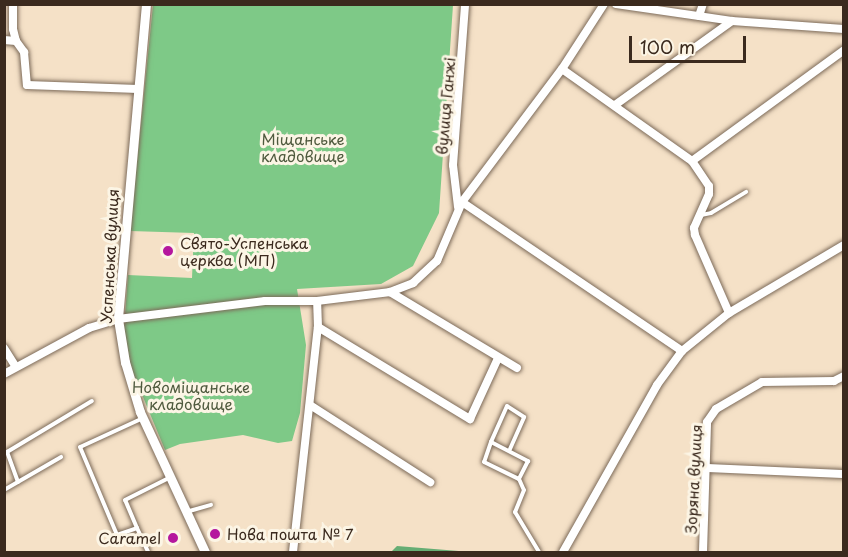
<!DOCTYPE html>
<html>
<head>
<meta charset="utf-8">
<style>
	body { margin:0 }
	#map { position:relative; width:848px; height:557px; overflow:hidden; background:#f5e1c7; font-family:"Playpen Sans",sans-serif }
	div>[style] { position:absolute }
	.green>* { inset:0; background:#7ec987 }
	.forest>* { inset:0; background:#66ad74 }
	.roads { filter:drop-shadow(0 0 2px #7c6a59) drop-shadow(0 0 2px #7c6a59) }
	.service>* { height:4px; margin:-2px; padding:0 2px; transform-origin:2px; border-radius:2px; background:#fff }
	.minor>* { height:8px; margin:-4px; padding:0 4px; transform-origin:4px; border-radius:4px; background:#fff }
	.tertiary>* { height:9px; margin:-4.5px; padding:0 4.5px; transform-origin:4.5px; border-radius:4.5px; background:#fff }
	.dots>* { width:16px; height:16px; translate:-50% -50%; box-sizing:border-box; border:3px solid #fcf5e5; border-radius:50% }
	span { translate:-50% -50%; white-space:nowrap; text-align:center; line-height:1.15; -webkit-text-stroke:6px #fcf5e5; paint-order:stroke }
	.street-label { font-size:15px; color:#3b2a1e }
	.park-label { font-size:15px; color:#4f5a3e }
	.poi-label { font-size:15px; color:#3b2a1e }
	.left { translate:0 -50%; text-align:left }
	.right { translate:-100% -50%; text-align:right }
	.frame { position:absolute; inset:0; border:6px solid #3b2a1e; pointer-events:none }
	.scale { position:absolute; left:629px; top:36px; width:117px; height:27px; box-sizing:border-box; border:3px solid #3b2a1e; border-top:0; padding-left:8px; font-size:18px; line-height:21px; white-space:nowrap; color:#3b2a1e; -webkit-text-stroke:4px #fcf5e5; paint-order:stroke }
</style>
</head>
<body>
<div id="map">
	<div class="green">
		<i style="clip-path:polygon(153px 5px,453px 5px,439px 213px,413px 266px,381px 284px,297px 289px,306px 345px,300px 413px,292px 441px,278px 443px,243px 435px,180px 444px,165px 450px,131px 368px,124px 328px,128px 275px,192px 278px,194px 233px,130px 231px)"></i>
	</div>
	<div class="forest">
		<i style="clip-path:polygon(397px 546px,471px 552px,391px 552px)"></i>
	</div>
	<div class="roads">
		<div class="service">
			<i style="left:701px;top:215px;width:10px;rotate:-11deg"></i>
			<i style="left:711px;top:213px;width:41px;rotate:-31deg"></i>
			<i style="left:141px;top:419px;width:67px;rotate:155.3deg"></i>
			<i style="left:80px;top:447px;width:95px;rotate:67.2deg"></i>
			<i style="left:117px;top:535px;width:21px;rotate:-19deg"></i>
			<i style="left:137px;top:528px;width:30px;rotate:-113deg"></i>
			<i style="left:125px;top:500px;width:49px;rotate:-26.6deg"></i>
			<i style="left:491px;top:442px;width:21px;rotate:109deg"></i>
			<i style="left:484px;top:462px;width:39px;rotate:26deg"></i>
			<i style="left:510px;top:449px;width:35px;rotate:-66deg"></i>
			<i style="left:524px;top:417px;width:20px;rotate:-147deg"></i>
			<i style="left:507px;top:406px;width:39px;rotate:114deg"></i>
			<i style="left:491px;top:442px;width:42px;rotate:27.2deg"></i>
			<i style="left:528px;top:461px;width:20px;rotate:117deg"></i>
			<i style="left:519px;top:479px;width:12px;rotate:66deg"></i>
			<i style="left:524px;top:490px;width:24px;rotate:112deg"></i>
			<i style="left:515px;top:512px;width:47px;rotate:59deg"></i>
			<i style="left:18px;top:482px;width:32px;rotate:-110deg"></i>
			<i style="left:7px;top:452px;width:99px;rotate:-31deg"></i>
			<i style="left:4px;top:490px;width:66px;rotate:-30.1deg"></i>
			<i style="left:186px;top:512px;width:26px;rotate:-16deg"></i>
			<i style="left:137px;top:528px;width:26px;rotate:65deg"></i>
		</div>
		<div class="minor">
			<i style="left:13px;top:4px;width:25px;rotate:90deg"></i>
			<i style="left:13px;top:29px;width:12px;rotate:76deg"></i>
			<i style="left:16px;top:41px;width:14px;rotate:54deg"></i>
			<i style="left:24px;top:52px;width:33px;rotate:85deg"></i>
			<i style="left:27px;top:85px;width:111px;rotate:2.1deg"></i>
			<i style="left:616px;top:4px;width:117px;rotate:8.3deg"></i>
			<i style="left:732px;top:21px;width:112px;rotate:4.1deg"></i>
			<i style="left:699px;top:16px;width:13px;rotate:-72deg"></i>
			<i style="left:4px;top:40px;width:12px;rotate:5deg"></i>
			<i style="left:562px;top:69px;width:159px;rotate:35.3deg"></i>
			<i style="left:692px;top:161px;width:30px;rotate:56deg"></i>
			<i style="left:709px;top:186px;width:8px;rotate:90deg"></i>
			<i style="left:709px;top:194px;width:37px;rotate:114deg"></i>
			<i style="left:694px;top:228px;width:7px;rotate:82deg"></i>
			<i style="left:695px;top:235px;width:85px;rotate:66.4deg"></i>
			<i style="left:615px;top:105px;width:144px;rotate:-35.7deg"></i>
			<i style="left:692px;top:161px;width:188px;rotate:-36.1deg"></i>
			<i style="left:462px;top:202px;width:166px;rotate:-53.1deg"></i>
			<i style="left:562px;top:69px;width:77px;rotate:-57.1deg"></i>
			<i style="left:458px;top:207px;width:42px;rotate:-96.8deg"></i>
			<i style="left:453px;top:165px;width:161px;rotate:-85.7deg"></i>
			<i style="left:390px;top:292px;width:148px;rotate:30.9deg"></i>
			<i style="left:318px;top:327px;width:178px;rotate:31.2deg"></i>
			<i style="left:470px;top:419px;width:67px;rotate:-65.3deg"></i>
			<i style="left:4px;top:348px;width:22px;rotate:58deg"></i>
			<i style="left:4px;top:374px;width:97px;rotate:-28.4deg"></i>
			<i style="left:89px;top:328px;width:30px;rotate:-17deg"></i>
			<i style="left:118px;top:319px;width:148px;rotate:-7deg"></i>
			<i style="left:265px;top:301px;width:52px"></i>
			<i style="left:317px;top:301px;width:74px;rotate:-7deg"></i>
			<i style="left:390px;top:292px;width:25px;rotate:-21deg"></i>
			<i style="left:413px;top:283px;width:33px;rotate:-43deg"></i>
			<i style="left:437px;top:261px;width:64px;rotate:-67deg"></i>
			<i style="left:462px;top:202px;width:266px;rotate:34.1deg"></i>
			<i style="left:310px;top:405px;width:143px;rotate:32.7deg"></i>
			<i style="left:706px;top:468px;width:138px;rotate:2.5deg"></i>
			<i style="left:293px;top:552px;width:226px;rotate:-83.7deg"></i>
			<i style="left:318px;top:327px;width:26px;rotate:-92deg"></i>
			<i style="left:563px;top:552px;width:192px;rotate:-60.6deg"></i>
			<i style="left:657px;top:385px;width:42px;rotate:-53.7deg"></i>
			<i style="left:682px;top:351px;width:60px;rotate:-39deg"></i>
			<i style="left:729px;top:313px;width:134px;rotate:-30.6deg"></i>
			<i style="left:703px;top:552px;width:130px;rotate:-88.2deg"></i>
			<i style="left:707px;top:422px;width:16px;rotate:-55deg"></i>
			<i style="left:716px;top:409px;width:53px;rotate:-30.4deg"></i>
			<i style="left:762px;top:382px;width:72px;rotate:-0.8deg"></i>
			<i style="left:834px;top:381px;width:11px;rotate:-27deg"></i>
		</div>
		<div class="tertiary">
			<i style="left:146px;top:4px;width:316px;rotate:95.1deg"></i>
			<i style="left:118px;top:319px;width:44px;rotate:80.8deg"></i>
			<i style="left:125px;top:362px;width:52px;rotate:73.3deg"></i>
			<i style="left:140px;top:412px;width:154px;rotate:65.1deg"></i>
		</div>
	</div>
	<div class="dots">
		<i style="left:168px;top:251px;background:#b5179e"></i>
		<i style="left:215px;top:534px;background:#b5179e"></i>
		<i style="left:173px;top:538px;background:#b5179e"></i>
	</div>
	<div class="street-label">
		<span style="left:445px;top:106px;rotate:-85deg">вулиця Ганжі</span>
		<span style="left:109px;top:256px;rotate:-87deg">Успенська вулиця</span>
		<span style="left:693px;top:479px;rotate:-87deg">Зоряна вулиця</span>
	</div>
	<div class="park-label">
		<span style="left:303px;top:147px">Міщанське<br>кладовище</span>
		<span style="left:191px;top:395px">Новоміщанське<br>кладовище</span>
	</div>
	<div class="poi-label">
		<span class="left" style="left:180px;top:251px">Свято-Успенська<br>церква (МП)</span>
		<span class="left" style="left:227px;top:534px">Нова пошта № 7</span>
		<span class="right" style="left:161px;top:538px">Caramel</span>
	</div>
	<div class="frame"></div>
	<div class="scale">100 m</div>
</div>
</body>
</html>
